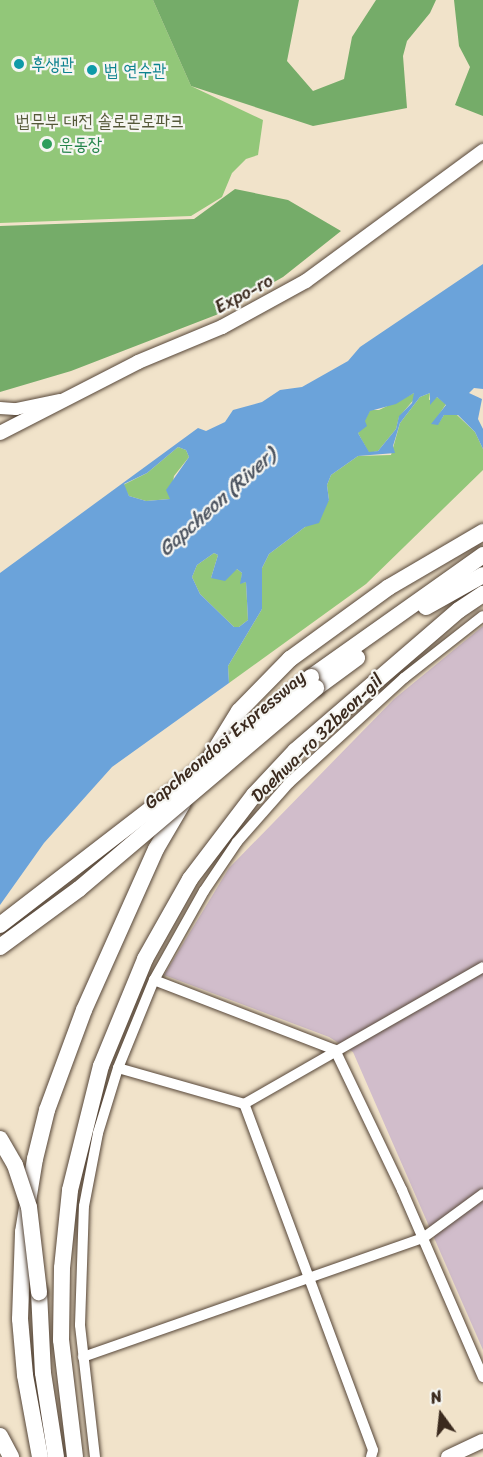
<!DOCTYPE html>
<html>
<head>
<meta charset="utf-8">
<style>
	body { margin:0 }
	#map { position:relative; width:483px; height:1457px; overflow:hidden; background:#f1e3ca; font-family:Sriracha,"Poor Story",sans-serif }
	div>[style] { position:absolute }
	.industrial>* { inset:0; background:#d1bdcb }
	.green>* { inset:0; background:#92c779 }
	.forest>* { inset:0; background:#75ac69 }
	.water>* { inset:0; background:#6ba3da }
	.roads { filter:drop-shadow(0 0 2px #564638) drop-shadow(0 0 2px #564638) }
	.minor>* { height:10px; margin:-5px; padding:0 5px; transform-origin:5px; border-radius:5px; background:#fff }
	.tertiary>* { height:12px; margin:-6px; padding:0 6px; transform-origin:6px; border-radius:6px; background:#fff }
	.secondary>* { height:14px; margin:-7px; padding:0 7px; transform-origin:7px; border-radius:7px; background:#fff }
	.trunk>* { height:16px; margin:-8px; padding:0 8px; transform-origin:8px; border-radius:8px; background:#fff }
	.bridges { filter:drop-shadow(0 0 2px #564638) drop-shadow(0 0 2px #564638) }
	.trunk-bridge>* { height:16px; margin:-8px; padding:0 8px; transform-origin:8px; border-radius:8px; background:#fff }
	.dots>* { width:16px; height:16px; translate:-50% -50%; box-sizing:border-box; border:3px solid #f6f6f2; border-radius:50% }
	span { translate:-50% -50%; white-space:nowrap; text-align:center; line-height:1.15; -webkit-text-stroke:4.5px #f6f6f2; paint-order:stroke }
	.culture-label { font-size:18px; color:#0d838f }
	.left { translate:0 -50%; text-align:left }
	.park-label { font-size:18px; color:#555939 }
	.leisure-label { font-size:18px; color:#27864d }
	.street-label { font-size:18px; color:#3b2a1e }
	.water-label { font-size:20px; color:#4c5460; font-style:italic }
	.north { position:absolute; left:411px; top:1385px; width:60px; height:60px; -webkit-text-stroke:4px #f6f6f2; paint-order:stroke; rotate:345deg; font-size:16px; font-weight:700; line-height:24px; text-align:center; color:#3b2a1e }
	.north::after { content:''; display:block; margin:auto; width:21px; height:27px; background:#3b2a1e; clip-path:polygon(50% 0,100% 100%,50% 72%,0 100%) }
</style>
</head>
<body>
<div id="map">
	<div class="industrial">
		<i style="clip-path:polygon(483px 626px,483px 1350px,353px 1052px,329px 1037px,164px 975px,229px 868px,394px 699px)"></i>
	</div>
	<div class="green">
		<i style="clip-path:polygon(0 0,153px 0,191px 86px,263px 120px,258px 155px,246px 159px,232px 173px,222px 197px,191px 216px,0 223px)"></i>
		<i style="clip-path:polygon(414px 393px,416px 397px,399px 417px,396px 429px,378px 451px,369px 453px,358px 433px,370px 410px,379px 410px)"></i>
		<i style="clip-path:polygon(430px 393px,429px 400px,437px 397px,446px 404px,434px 422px,438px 424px,444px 415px,457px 415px,475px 432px,483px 449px,483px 470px,366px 584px,229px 683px,228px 666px,262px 609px,262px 568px,269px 554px,305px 527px,329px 500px,327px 485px,331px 475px,358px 456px,391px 455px,400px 423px,420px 397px)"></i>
		<i style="clip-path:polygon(178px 447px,186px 450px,189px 457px,174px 476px,170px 499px,146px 501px,129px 496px,123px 485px,147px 473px)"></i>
		<i style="clip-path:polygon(214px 553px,218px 555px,211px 578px,237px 569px,242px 573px,241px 583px,246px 582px,248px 620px,239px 627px,234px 627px,200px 594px,192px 577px,197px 565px)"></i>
	</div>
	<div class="forest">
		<i style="clip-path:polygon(153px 0,299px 0,287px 61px,313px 91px,344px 79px,352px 37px,376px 0,436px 0,430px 13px,407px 41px,403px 56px,407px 108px,313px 126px,191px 86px)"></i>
		<i style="clip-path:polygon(454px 0,483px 0,483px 116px,455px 105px,470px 67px,459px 46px)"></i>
		<i style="clip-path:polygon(235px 189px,288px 200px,341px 231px,283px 277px,216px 315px,71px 371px,0 392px,0 226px,194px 219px)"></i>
	</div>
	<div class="water">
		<i style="clip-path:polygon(evenodd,483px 264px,483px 389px,474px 388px,469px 393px,482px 399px,478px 419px,483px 429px,483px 449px,475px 432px,458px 415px,444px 415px,438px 425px,431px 424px,446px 405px,437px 397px,430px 405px,430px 393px,420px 397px,400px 423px,393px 446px,395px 453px,358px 456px,331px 475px,327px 485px,329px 500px,319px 523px,305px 527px,269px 554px,262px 568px,262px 609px,228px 666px,229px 683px,112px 767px,44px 843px,0 905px,0 573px,198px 428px,206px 431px,225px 422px,233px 410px,262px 402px,280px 390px,302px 387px,348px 361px,360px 347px,483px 264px,414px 393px,412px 403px,399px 416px,396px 429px,378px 451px,369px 452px,358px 433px,367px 426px,365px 421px,370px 411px,396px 404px,414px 393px,483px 264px,178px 447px,186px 450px,189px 457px,166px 490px,170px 499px,146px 501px,129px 496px,124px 484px,147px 473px,178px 447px,483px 264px,214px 553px,218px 555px,211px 578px,225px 581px,237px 569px,242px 573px,240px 584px,246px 582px,248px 620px,239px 627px,234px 627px,200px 594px,192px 577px,197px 565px,214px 553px)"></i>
	</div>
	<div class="roads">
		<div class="minor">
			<i style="left:154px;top:980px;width:194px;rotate:21.1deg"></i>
			<i style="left:335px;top:1050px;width:155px;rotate:64.4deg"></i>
			<i style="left:402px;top:1190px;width:204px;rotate:66.6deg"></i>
			<i style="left:118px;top:1068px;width:131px;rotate:15.9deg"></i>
			<i style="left:83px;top:1357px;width:360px;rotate:-19.3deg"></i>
			<i style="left:423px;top:1238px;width:74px;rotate:-36.3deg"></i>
			<i style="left:95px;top:1457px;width:133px;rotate:-96.5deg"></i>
			<i style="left:80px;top:1325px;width:119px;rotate:-88.1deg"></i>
			<i style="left:84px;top:1206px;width:74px;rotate:-79.1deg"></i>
			<i style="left:98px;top:1133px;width:68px;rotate:-72.9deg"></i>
			<i style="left:118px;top:1068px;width:95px;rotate:-67.8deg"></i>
			<i style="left:154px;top:980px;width:102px;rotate:-60.7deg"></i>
			<i style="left:204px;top:891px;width:59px;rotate:-56deg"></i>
			<i style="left:237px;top:842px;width:79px;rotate:-48.6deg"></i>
			<i style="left:289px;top:783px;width:156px;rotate:-42.4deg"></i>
			<i style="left:404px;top:678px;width:100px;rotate:-38.1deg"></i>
			<i style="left:371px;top:1457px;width:7px;rotate:-74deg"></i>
			<i style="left:373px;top:1450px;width:369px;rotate:-110.4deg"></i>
			<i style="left:244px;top:1104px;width:275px;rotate:-29.8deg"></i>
		</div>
		<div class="tertiary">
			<i style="left:0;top:408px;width:16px;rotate:4deg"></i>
			<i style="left:16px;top:409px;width:44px;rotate:-11.8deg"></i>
		</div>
		<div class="secondary">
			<i style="left:0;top:433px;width:155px;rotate:-27.2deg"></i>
			<i style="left:138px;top:362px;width:91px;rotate:-22.6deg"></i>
			<i style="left:222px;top:327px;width:96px;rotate:-28.7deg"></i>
			<i style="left:306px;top:281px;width:220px;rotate:-36.3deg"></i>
			<i style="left:448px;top:1457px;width:38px;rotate:-25deg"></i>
		</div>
		<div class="trunk">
			<i style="left:426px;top:607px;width:65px;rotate:-29.3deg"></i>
			<i style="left:311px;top:677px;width:211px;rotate:-35.3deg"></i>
			<i style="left:316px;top:688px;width:51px;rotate:-36.2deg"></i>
			<i style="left:209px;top:760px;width:57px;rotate:-58.5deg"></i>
			<i style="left:239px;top:711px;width:73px;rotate:-45.6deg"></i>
			<i style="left:290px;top:659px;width:122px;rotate:-36deg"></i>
			<i style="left:389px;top:587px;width:109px;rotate:-30.3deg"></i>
			<i style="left:39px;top:1292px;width:81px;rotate:87.2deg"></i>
			<i style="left:43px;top:1373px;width:85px;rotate:81.2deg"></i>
			<i style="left:0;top:1436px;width:24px;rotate:62deg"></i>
			<i style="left:40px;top:1457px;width:83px;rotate:-100.4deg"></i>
			<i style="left:25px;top:1375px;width:56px;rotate:-95.1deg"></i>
			<i style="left:20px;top:1319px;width:87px;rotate:-88deg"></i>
			<i style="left:23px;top:1232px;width:74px;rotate:-80.7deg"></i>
			<i style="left:35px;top:1159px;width:50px;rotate:-76.2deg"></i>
			<i style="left:47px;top:1110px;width:107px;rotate:-69.7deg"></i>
			<i style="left:84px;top:1010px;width:176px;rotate:-65.9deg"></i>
			<i style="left:156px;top:849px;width:53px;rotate:-59.6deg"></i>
			<i style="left:75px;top:1457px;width:118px;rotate:-96.8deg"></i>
			<i style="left:61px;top:1340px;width:72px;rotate:-89.2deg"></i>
			<i style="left:62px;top:1268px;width:78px;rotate:-84.1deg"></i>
			<i style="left:70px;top:1190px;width:128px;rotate:-76deg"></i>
			<i style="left:101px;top:1066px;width:116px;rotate:-67.6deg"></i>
			<i style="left:145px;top:959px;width:92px;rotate:-60.6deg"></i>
			<i style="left:190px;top:879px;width:106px;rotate:-52.7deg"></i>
			<i style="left:254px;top:795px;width:60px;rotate:-47deg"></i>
			<i style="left:295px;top:751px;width:216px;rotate:-40.7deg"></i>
			<i style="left:459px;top:610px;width:29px;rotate:-34deg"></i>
		</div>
	</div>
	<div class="bridges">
		<div class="trunk-bridge">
			<i style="left:0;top:925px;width:226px;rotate:-37.6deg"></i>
			<i style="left:179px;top:787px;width:172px;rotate:-39.8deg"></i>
			<i style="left:0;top:947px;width:98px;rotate:-36.3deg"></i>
			<i style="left:79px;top:889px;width:311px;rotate:-40.3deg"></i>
			<i style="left:0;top:1139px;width:30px;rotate:60deg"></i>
			<i style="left:15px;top:1165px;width:44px;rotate:71.6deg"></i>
			<i style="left:29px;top:1207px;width:86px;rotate:83.3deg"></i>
		</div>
	</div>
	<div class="dots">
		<i style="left:19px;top:64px;background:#0f9aa8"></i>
		<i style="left:92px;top:70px;background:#0f9aa8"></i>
		<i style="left:47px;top:144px;background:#2e9e5b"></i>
	</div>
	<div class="culture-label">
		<span class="left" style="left:31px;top:64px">후생관</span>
		<span class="left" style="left:104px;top:70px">법 연수관</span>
	</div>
	<div class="park-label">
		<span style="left:100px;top:121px">법무부 대전 솔로몬로파크</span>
	</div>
	<div class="leisure-label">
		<span class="left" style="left:59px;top:144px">운동장</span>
	</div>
	<div class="street-label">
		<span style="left:244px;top:294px;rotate:-28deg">Expo-ro</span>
		<span style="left:317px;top:738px;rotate:-44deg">Daehwa-ro 32beon-gil</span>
		<span style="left:225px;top:740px;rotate:-40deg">Gapcheondosi Expressway</span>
	</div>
	<div class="water-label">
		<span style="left:217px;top:502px;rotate:-42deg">Gapcheon (River)</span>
	</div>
	<div class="north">N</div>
</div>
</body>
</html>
